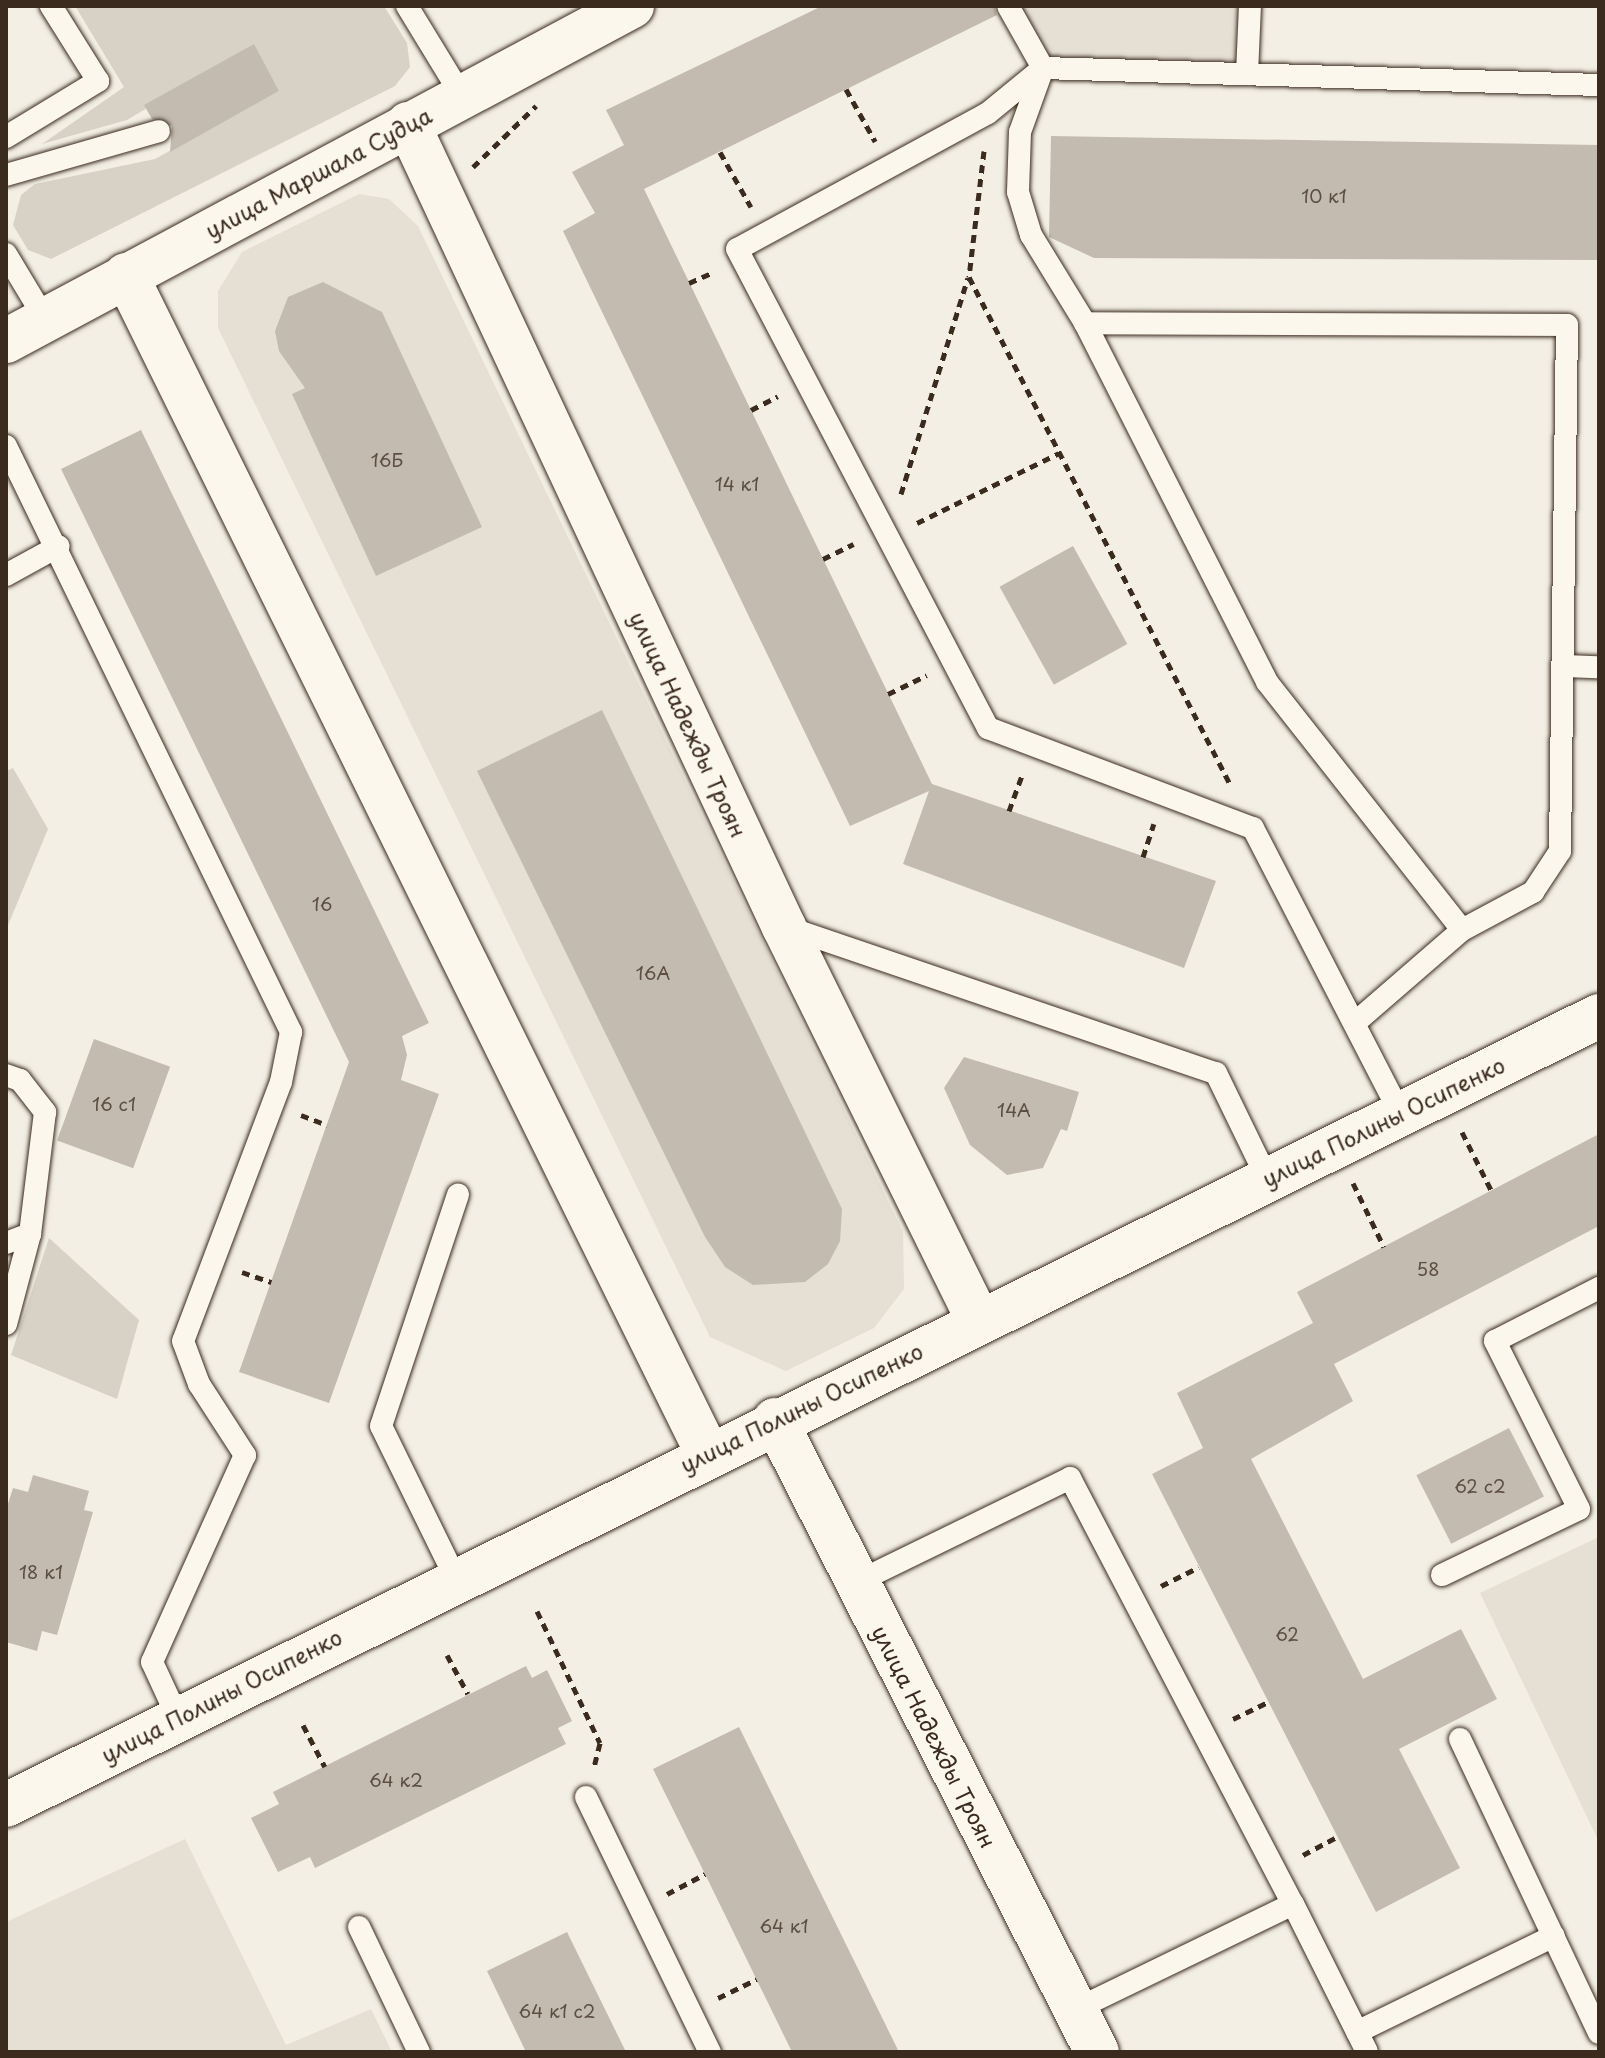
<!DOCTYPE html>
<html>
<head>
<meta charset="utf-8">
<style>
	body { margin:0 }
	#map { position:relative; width:1605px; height:2058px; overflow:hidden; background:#f3efe4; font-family:"Playpen Sans",sans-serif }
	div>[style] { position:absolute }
	.built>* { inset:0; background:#e5dfd4 }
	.green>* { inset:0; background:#d8d1c6 }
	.building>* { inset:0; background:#c3bbb0; transform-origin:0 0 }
	.path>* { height:5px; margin-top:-2.5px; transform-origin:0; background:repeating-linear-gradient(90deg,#3b2a1e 0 8px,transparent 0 14px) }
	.roads { filter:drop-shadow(0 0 2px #3b2a1e) drop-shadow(0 0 2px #3b2a1e) }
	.service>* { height:22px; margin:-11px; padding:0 11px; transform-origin:11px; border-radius:11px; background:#fbf7ec }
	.minor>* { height:44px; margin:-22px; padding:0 22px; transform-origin:22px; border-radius:22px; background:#fbf7ec }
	span { translate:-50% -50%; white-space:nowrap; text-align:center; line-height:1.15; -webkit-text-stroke:6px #fbf7ec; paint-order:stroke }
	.number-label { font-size:18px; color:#5d4e42 }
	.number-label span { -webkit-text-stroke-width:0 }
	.street-label { font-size:22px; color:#3b2a1e }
	.frame { position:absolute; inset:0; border:8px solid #3b2a1e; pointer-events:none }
</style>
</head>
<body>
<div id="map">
	<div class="built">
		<i style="clip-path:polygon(1018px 6px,1239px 6px,1238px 62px,1048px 63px)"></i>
		<i style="clip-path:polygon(359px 194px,389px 199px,418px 226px,903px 1232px,904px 1289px,874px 1328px,786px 1371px,710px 1337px,218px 328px,218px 291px,242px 252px)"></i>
		<i style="clip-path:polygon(1599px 1537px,1599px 1842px,1480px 1593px)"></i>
		<i style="clip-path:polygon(185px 1839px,286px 2045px,371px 2009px,392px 2052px,6px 2052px,6px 1922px)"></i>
	</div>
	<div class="green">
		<i style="clip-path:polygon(75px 6px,384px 6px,407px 43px,410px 67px,395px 86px,51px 259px,28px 250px,13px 225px,21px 195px,35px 184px,155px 159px,279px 91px,253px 45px,127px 120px,42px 144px,124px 87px)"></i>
		<i style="clip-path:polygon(13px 768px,48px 829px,6px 930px,6px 771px)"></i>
		<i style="clip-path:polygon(49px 1238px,139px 1320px,117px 1399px,11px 1355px)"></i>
	</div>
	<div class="building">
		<i style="clip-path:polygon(822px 6px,994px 6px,997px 15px,644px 189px,932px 784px,1216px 881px,1184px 968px,903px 864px,929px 791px,850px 826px,563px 231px,595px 213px,572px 172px,624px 145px,606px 110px)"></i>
		<i style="clip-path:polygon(254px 44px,279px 91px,170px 152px,172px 126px,152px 119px,144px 105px)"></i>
		<i style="clip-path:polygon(1051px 136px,1599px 145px,1599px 260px,1094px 258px,1049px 237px)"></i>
		<i style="clip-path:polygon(323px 282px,382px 312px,482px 527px,376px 576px,292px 394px,305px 388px,279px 351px,275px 331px,288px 297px)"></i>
		<i style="clip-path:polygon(141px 430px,429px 1023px,402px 1036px,407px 1055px,401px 1080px,439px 1094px,329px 1403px,239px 1372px,349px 1062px,61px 469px)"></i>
		<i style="left:1073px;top:546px;width:112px;height:84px;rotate:61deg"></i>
		<i style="clip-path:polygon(602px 710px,842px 1209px,840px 1241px,828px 1264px,805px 1282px,753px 1285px,725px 1267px,705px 1237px,477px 771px)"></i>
		<i style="left:94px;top:1039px;width:81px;height:108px;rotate:20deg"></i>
		<i style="clip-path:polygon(964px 1057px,1079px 1092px,1067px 1131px,1061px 1129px,1043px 1168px,1007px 1175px,970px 1145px,944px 1088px)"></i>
		<i style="clip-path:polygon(1599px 1134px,1599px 1226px,1334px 1364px,1353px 1401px,1251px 1459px,1363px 1679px,1461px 1629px,1497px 1699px,1399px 1749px,1460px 1868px,1376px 1912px,1152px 1474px,1203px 1448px,1177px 1393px,1313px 1323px,1297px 1292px)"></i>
		<i style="left:1509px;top:1428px;width:77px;height:104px;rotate:63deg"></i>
		<i style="clip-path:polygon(33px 1475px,89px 1491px,84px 1510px,93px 1512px,57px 1635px,42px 1631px,37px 1651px,6px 1642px,6px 1510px,13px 1488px,28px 1492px)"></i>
		<i style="clip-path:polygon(526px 1666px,532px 1678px,547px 1670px,572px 1721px,558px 1728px,566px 1744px,315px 1868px,310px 1857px,278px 1872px,251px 1818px,279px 1804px,273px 1792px)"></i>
		<i style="clip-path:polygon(739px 1727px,899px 2052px,792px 2052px,705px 1874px,653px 1769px)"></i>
		<i style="clip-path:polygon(567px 1932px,626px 2052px,526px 2052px,487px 1971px)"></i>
	</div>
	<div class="path">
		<i style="left:846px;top:89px;width:60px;rotate:60.9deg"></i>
		<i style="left:984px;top:151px;width:127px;rotate:96.8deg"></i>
		<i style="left:969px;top:277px;width:570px;rotate:62.76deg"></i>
		<i style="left:720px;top:152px;width:63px;rotate:60.6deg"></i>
		<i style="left:473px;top:167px;width:88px;rotate:-44.1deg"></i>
		<i style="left:689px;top:283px;width:27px;rotate:-24deg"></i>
		<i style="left:751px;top:410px;width:30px;rotate:-27deg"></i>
		<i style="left:901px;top:494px;width:226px;rotate:-72.8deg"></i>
		<i style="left:917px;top:523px;width:158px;rotate:-26.2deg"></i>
		<i style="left:823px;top:559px;width:34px;rotate:-26deg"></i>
		<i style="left:888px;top:694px;width:43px;rotate:-26deg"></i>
		<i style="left:1009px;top:811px;width:38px;rotate:-70deg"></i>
		<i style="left:1143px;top:857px;width:35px;rotate:-72deg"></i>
		<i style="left:301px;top:1115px;width:28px;rotate:21deg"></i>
		<i style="left:1462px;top:1132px;width:67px;rotate:63.4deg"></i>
		<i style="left:1353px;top:1183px;width:71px;rotate:64.2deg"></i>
		<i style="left:242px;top:1272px;width:31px;rotate:19deg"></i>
		<i style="left:1161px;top:1586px;width:42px;rotate:-26.6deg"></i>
		<i style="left:537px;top:1611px;width:146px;rotate:64.5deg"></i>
		<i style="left:600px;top:1743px;width:25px;rotate:104deg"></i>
		<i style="left:447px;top:1655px;width:44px;rotate:61.7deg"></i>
		<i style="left:1233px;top:1719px;width:39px;rotate:-26deg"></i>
		<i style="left:303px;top:1725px;width:47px;rotate:62.4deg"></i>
		<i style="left:1303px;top:1855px;width:38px;rotate:-28deg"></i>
		<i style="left:667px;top:1894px;width:43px;rotate:-27.8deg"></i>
		<i style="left:718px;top:1998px;width:43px;rotate:-26deg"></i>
	</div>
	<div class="roads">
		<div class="service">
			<i style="left:407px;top:6px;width:105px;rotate:58.6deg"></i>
			<i style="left:1008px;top:6px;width:71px;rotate:60.6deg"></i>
			<i style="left:1043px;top:68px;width:71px;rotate:140.7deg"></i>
			<i style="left:988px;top:113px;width:285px;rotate:151.5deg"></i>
			<i style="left:737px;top:249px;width:541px;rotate:62.35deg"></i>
			<i style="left:988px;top:728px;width:283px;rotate:20.7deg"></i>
			<i style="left:1253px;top:828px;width:321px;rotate:62.7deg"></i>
			<i style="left:1247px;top:74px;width:68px;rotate:-87.5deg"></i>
			<i style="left:6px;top:137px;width:108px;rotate:-31.3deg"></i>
			<i style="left:98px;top:81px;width:89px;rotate:-122.1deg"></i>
			<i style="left:6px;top:175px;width:159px;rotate:-16deg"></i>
			<i style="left:6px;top:254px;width:76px;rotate:59deg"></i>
			<i style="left:1085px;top:323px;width:402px;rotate:63.1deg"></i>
			<i style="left:1267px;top:682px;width:315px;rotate:51.8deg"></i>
			<i style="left:6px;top:446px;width:652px;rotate:64.06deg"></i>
			<i style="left:291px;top:1032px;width:51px;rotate:101.3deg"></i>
			<i style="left:281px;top:1082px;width:277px;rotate:110.7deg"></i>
			<i style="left:183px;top:1341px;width:46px;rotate:69.6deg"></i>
			<i style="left:199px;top:1384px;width:85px;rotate:57.1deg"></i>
			<i style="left:245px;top:1455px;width:227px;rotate:114.2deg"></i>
			<i style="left:152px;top:1662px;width:60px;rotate:65.2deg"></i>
			<i style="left:6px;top:575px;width:60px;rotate:-28.7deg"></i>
			<i style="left:1563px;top:666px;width:36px;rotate:2deg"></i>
			<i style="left:786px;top:927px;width:454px;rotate:18.8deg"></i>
			<i style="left:1216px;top:1073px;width:117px;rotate:64.1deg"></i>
			<i style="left:1357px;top:1021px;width:139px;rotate:-40.9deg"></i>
			<i style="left:1462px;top:930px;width:81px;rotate:-28.2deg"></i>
			<i style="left:1533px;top:892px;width:49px;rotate:-56.6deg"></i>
			<i style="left:1560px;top:851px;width:526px;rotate:-89.24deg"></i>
			<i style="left:1567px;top:325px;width:482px;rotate:-179.8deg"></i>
			<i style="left:1085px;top:323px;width:103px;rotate:-121.5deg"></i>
			<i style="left:1031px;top:235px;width:45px;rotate:-106.8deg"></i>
			<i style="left:1018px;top:192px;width:60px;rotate:-88.1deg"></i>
			<i style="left:1020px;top:132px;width:68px;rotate:-70.2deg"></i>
			<i style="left:1043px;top:68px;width:556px;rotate:1.75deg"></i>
			<i style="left:6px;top:1075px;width:15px;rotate:20deg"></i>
			<i style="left:20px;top:1080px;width:41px;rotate:52deg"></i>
			<i style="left:45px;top:1112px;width:123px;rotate:97deg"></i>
			<i style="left:6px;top:1243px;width:26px;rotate:-21deg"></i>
			<i style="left:30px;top:1234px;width:93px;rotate:104.9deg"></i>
			<i style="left:1442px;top:1575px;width:152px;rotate:-25.7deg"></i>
			<i style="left:1579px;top:1509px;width:188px;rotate:-116.6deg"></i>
			<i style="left:1495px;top:1341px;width:117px;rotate:-27deg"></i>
			<i style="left:455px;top:1577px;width:168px;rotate:-116.1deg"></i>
			<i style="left:381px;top:1426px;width:244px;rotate:-71.6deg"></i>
			<i style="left:857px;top:1582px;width:237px;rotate:-26deg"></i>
			<i style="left:1070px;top:1478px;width:481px;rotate:62.4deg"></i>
			<i style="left:1293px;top:1904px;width:242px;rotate:154.1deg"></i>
			<i style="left:1460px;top:1739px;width:325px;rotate:64.7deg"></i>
			<i style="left:586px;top:1797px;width:284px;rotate:64.1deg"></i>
			<i style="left:1293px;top:1904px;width:165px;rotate:63.4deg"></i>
			<i style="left:359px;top:1927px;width:139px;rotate:64.4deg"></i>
			<i style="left:1357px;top:2032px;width:219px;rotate:-26deg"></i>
		</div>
		<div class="minor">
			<i style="left:408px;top:124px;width:887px;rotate:64.91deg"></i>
			<i style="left:784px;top:927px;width:440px;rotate:63.7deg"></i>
			<i style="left:126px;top:275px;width:1313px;rotate:63.73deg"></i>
			<i style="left:6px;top:341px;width:710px;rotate:-28.15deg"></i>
			<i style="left:775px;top:1420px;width:709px;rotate:63deg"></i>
			<i style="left:6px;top:1805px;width:1778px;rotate:-26.35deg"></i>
		</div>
	</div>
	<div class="number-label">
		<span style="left:1324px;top:196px">10 к1</span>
		<span style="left:387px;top:460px">16Б</span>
		<span style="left:737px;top:484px">14 к1</span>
		<span style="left:322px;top:904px">16</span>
		<span style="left:653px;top:973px">16А</span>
		<span style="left:114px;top:1104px">16 с1</span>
		<span style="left:1014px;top:1110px">14А</span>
		<span style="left:1428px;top:1269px">58</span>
		<span style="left:1480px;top:1486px">62 с2</span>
		<span style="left:41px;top:1572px">18 к1</span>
		<span style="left:1287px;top:1634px">62</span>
		<span style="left:396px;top:1780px">64 к2</span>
		<span style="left:784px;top:1926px">64 к1</span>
		<span style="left:557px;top:2011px">64 к1 с2</span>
	</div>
	<div class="street-label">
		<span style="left:318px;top:172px;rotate:-28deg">улица Маршала Судца</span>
		<span style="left:689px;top:724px;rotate:65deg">улица Надежды Троян</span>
		<span style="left:1383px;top:1121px;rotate:-26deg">улица Полины Осипенко</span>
		<span style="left:801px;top:1407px;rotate:-26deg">улица Полины Осипенко</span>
		<span style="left:221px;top:1695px;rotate:-27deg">улица Полины Осипенко</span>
		<span style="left:935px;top:1736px;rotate:63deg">улица Надежды Троян</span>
	</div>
	<div class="frame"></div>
</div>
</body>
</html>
